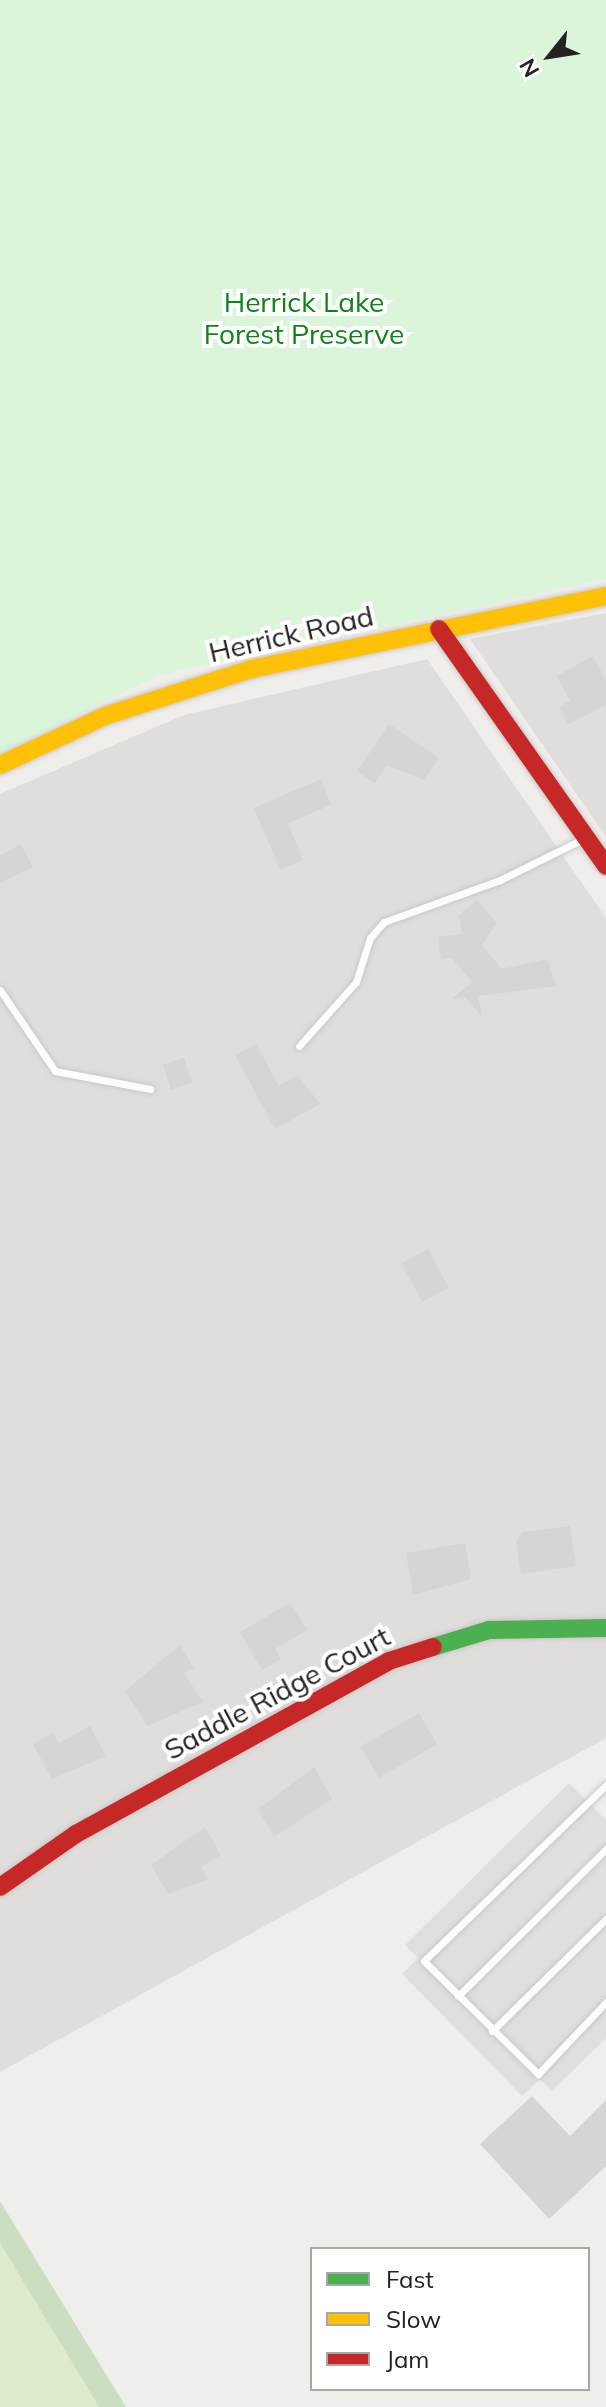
<!DOCTYPE html>
<html>
<head>
<meta charset="utf-8">
<style>
	body { margin:0 }
	#map { position:relative; width:606px; height:2407px; overflow:hidden; background:#f0eeeb; font-family:Mulish,sans-serif }
	div>[style] { position:absolute }
	.residential>* { inset:0; background:#dfdedc }
	.grass>* { inset:0; background:#ddeccb }
	.forest>* { inset:0; background:#cbdec1 }
	.park>* { inset:0; background:#daf5da }
	.parking>* { inset:0; background:#e0dfde }
	.building>* { inset:0; background:#d7d4d2; transform-origin:0 0 }
	.roads { filter:drop-shadow(0 0 2px #c9c8c7) drop-shadow(0 0 2px #c9c8c7) }
	.lane>* { height:7px; margin:-3.5px; padding:0 3.5px; transform-origin:3.5px; border-radius:3.5px; background:#fdfcfc }
	.fast>* { height:18px; margin:-9px; padding:0 9px; transform-origin:9px; border-radius:9px; background:#4caf50 }
	.slow>* { height:18px; margin:-9px; padding:0 9px; transform-origin:9px; border-radius:9px; background:#ffc107 }
	.jam>* { height:18px; margin:-9px; padding:0 9px; transform-origin:9px; border-radius:9px; background:#c62828 }
	span { translate:-50% -50%; white-space:nowrap; text-align:center; line-height:1.15; -webkit-text-stroke:8px #fff; paint-order:stroke }
	.park-label { font-size:28px; color:#0c8416 }
	.street-label { font-size:28px; color:#222 }
	.legend { position:absolute; left:310px; top:2247px; width:280px; height:144px; box-sizing:border-box; background:#fff; border:2px solid #a7a7a7; margin:0; padding:10px 14px; list-style:none; font-size:24px; color:#222 }
	.legend li { display:flex; align-items:center; gap:16px; height:40px }
	.legend b { width:40px; border:2px solid #a7a7a7 }
	.north { position:absolute; left:510px; top:16px; width:80px; height:80px; -webkit-text-stroke:6px #fff; paint-order:stroke; rotate:240deg; font-size:22px; font-weight:700; line-height:32px; text-align:center; color:#222 }
	.north::after { content:''; display:block; margin:auto; width:28px; height:36px; background:#222; clip-path:polygon(50% 0,100% 100%,50% 72%,0 100%) }
</style>
</head>
<body>
<div id="map">
	<div class="residential">
		<i style="clip-path:polygon(606px 613px,606px 837px,470px 639px)"></i>
		<i style="clip-path:polygon(427px 659px,606px 918px,606px 1738px,0 2072px,0 794px,184px 715px)"></i>
	</div>
	<div class="grass">
		<i style="clip-path:polygon(0 2243px,99px 2407px,0 2407px)"></i>
	</div>
	<div class="forest">
		<i style="clip-path:polygon(0 2201px,126px 2407px,99px 2407px,0 2243px)"></i>
	</div>
	<div class="park">
		<i style="clip-path:polygon(0 0,606px 0,606px 579px,160px 675px,0 752px)"></i>
	</div>
	<div class="parking">
		<i style="clip-path:polygon(569px 1783px,606px 1820px,606px 2038px,552px 2091px,540px 2079px,522px 2096px,402px 1974px,418px 1958px,405px 1945px)"></i>
	</div>
	<div class="building">
		<i style="clip-path:polygon(593px 656px,606px 680px,606px 705px,568px 724px,559px 707px,570px 701px,557px 676px)"></i>
		<i style="clip-path:polygon(389px 724px,439px 758px,424px 780px,387px 765px,375px 783px,357px 771px)"></i>
		<i style="clip-path:polygon(321px 779px,331px 805px,288px 823px,303px 860px,280px 870px,254px 808px)"></i>
		<i style="clip-path:polygon(21px 844px,33px 867px,0 883px,0 855px)"></i>
		<i style="clip-path:polygon(477px 900px,497px 923px,482px 945px,502px 969px,547px 959px,556px 986px,478px 996px,482px 1017px,465px 997px,452px 999px,472px 982px,452px 958px,441px 960px,438px 937px,462px 934px,459px 915px)"></i>
		<i style="clip-path:polygon(256px 1044px,279px 1086px,298px 1075px,320px 1104px,275px 1129px,235px 1055px)"></i>
		<i style="left:184px;top:1058px;width:26px;height:22px;rotate:72deg"></i>
		<i style="left:428px;top:1249px;width:44px;height:30px;rotate:62deg"></i>
		<i style="clip-path:polygon(570px 1526px,576px 1566px,521px 1574px,516px 1541px,523px 1532px)"></i>
		<i style="clip-path:polygon(465px 1543px,471px 1579px,413px 1595px,406px 1553px)"></i>
		<i style="clip-path:polygon(290px 1603px,307px 1630px,275px 1649px,281px 1659px,262px 1670px,240px 1632px)"></i>
		<i style="clip-path:polygon(180px 1645px,194px 1668px,184px 1673px,203px 1702px,147px 1726px,125px 1691px)"></i>
		<i style="left:419px;top:1713px;width:36px;height:67px;rotate:60deg"></i>
		<i style="clip-path:polygon(90px 1726px,106px 1756px,52px 1779px,33px 1744px,53px 1733px,59px 1743px)"></i>
		<i style="clip-path:polygon(314px 1767px,332px 1799px,274px 1837px,258px 1809px)"></i>
		<i style="clip-path:polygon(205px 1827px,221px 1855px,201px 1867px,208px 1879px,168px 1894px,151px 1865px)"></i>
		<i style="clip-path:polygon(532px 2096px,570px 2136px,606px 2100px,606px 2166px,549px 2219px,480px 2144px)"></i>
	</div>
	<div class="roads">
		<div class="lane">
			<i style="left:0;top:990px;width:98px;rotate:55.8deg"></i>
			<i style="left:55px;top:1071px;width:97px;rotate:10.7deg"></i>
			<i style="left:299px;top:1046px;width:86px;rotate:-48.3deg"></i>
			<i style="left:356px;top:982px;width:46px;rotate:-72.3deg"></i>
			<i style="left:370px;top:938px;width:21px;rotate:-49deg"></i>
			<i style="left:384px;top:922px;width:123px;rotate:-19.9deg"></i>
			<i style="left:500px;top:880px;width:95px;rotate:-26.3deg"></i>
			<i style="left:606px;top:1785px;width:253px;rotate:136deg"></i>
			<i style="left:424px;top:1961px;width:161px;rotate:44.7deg"></i>
			<i style="left:538px;top:2074px;width:99px;rotate:-46.6deg"></i>
			<i style="left:458px;top:1996px;width:209px;rotate:-44.8deg"></i>
			<i style="left:492px;top:2031px;width:160px;rotate:-44.5deg"></i>
		</div>
		<div class="fast">
			<i style="left:433px;top:1647px;width:59px;rotate:-16.9deg"></i>
			<i style="left:489px;top:1630px;width:117px;rotate:-1deg"></i>
		</div>
		<div class="slow">
			<i style="left:0;top:765px;width:116px;rotate:-25deg"></i>
			<i style="left:105px;top:716px;width:153px;rotate:-17.8deg"></i>
			<i style="left:251px;top:669px;width:362px;rotate:-11.6deg"></i>
		</div>
		<div class="jam">
			<i style="left:439px;top:629px;width:290px;rotate:54.8deg"></i>
			<i style="left:0;top:1887px;width:93px;rotate:-34.9deg"></i>
			<i style="left:76px;top:1834px;width:358px;rotate:-28.9deg"></i>
			<i style="left:389px;top:1661px;width:46px;rotate:-17.7deg"></i>
		</div>
	</div>
	<div class="park-label">
		<span style="left:304px;top:318px">Herrick Lake<br>Forest Preserve</span>
	</div>
	<div class="street-label">
		<span style="left:291px;top:634px;rotate:-13deg">Herrick Road</span>
		<span style="left:277px;top:1693px;rotate:-28deg">Saddle Ridge Court</span>
	</div>
	<ul class="legend">
	<li><b style="height:10px;background:#4caf50"></b>Fast</li>
	<li><b style="height:10px;background:#ffc107"></b>Slow</li>
	<li><b style="height:10px;background:#c62828"></b>Jam</li>
	</ul>
	<div class="north">N</div>
</div>
</body>
</html>
